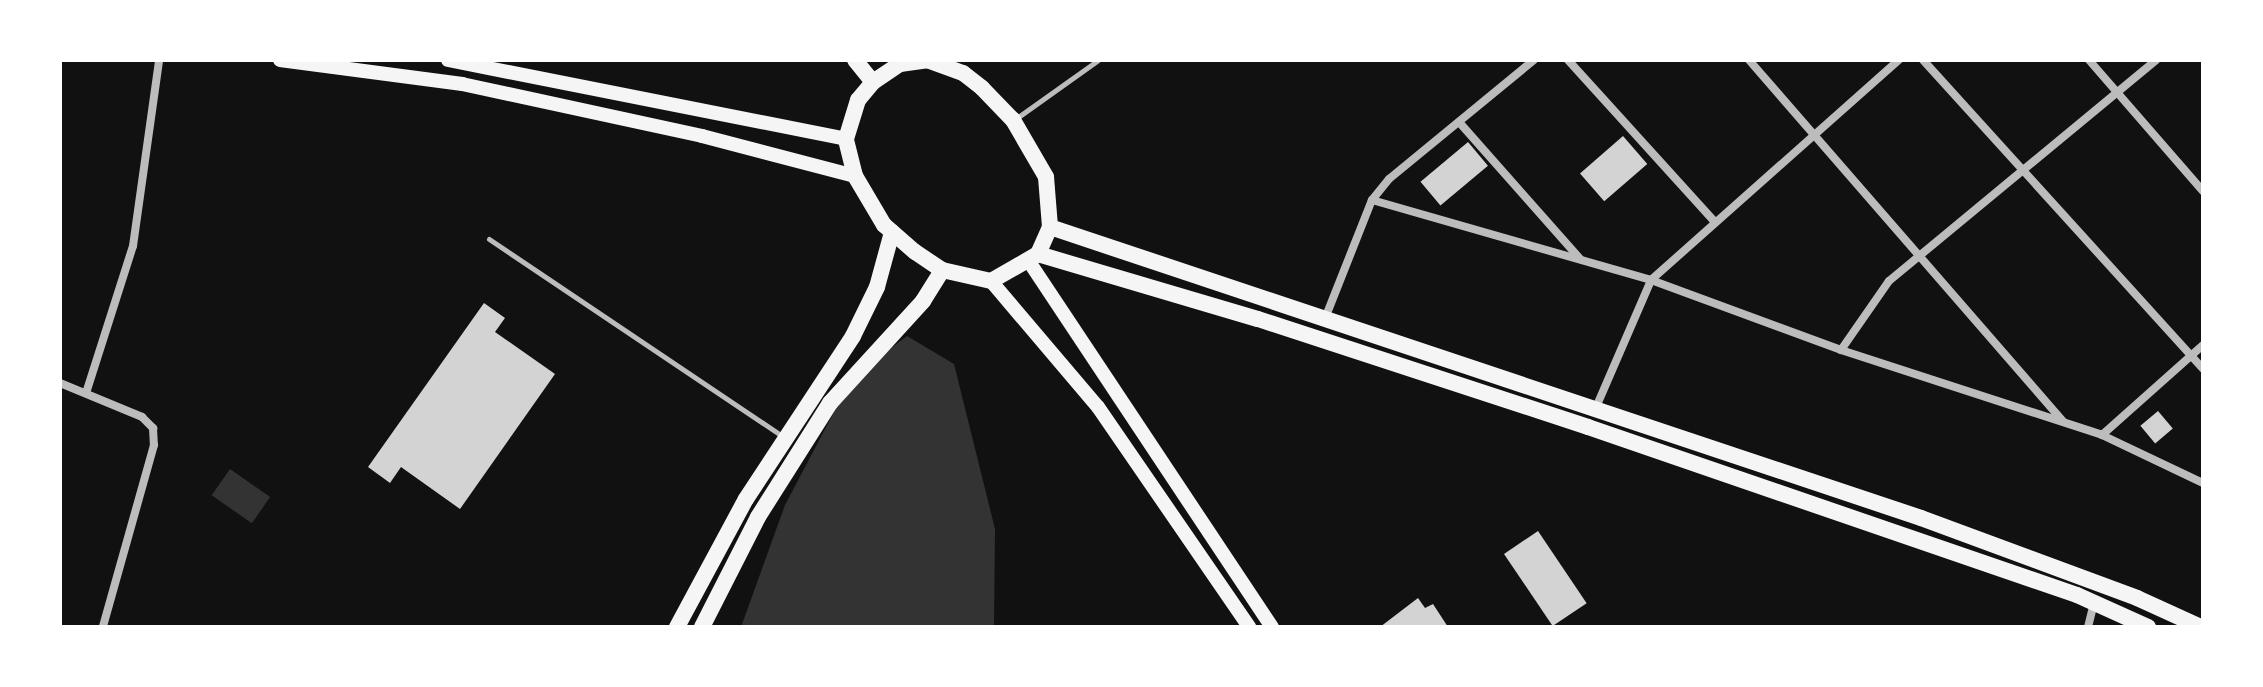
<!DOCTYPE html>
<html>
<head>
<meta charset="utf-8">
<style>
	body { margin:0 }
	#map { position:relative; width:2263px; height:687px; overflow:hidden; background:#111; font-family:"Zilla Slab",serif }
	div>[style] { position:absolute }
	.water>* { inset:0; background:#333; transform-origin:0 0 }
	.building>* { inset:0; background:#d3d3d3; transform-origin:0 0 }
	.service>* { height:5px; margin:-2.5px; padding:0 2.5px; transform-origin:2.5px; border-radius:2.5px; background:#bcbcbc }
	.minor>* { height:8px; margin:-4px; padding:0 4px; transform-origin:4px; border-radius:4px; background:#bcbcbc }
	.secondary>* { height:14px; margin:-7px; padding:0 7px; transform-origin:7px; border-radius:7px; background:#f5f5f5 }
	.primary>* { height:16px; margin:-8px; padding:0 8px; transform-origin:8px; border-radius:8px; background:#f5f5f5 }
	span { translate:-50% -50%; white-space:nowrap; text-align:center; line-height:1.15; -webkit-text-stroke:6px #fff; paint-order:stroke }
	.frame { position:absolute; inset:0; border:62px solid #fff; pointer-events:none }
</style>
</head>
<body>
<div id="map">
	<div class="water">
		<i style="clip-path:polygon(907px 336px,954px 364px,995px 529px,994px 627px,741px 627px,785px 505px,852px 378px)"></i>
		<i style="left:230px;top:469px;width:49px;height:32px;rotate:35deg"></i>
	</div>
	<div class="building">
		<i style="left:1623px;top:136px;width:37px;height:57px;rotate:49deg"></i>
		<i style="left:1468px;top:142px;width:31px;height:62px;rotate:50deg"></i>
		<i style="clip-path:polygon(484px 303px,505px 318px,495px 332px,555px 374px,460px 509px,401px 467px,390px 483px,368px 467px)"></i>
		<i style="left:2158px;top:411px;width:23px;height:23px;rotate:50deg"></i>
		<i style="left:1538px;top:531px;width:87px;height:41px;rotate:56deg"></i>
		<i style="clip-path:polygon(1418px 598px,1425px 608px,1433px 604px,1448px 627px,1380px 627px)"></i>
	</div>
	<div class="service">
		<i style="left:1014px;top:120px;width:103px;rotate:-35.5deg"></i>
		<i style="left:489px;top:239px;width:355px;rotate:33.9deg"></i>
	</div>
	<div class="minor">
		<i style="left:1568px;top:60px;width:217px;rotate:47.8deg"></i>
		<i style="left:1749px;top:60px;width:478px;rotate:49deg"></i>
		<i style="left:1923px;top:60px;width:417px;rotate:47.8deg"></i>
		<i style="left:2089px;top:60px;width:174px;rotate:49deg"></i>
		<i style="left:1459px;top:122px;width:183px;rotate:48.5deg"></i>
		<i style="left:1372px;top:200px;width:290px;rotate:16deg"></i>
		<i style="left:1651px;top:280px;width:202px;rotate:20.2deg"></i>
		<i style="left:1841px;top:350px;width:274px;rotate:18deg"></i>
		<i style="left:2102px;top:435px;width:112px;rotate:25.4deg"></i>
		<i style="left:1324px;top:321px;width:130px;rotate:-68.4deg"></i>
		<i style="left:1372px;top:200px;width:27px;rotate:-51deg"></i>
		<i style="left:1389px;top:179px;width:188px;rotate:-39.4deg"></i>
		<i style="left:1841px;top:350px;width:84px;rotate:-55.2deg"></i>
		<i style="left:1889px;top:281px;width:347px;rotate:-39.6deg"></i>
		<i style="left:60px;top:383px;width:89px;rotate:22.5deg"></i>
		<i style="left:142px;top:417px;width:16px;rotate:45deg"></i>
		<i style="left:153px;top:428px;width:17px;rotate:87deg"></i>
		<i style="left:154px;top:445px;width:189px;rotate:105.7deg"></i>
		<i style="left:87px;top:390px;width:151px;rotate:-72.3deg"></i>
		<i style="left:133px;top:246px;width:188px;rotate:-82deg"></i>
		<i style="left:1594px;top:412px;width:144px;rotate:-66.6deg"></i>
		<i style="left:1651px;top:280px;width:332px;rotate:-41.6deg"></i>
		<i style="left:2102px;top:435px;width:135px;rotate:-41.7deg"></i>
		<i style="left:2088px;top:627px;width:25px;rotate:-76deg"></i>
	</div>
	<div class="secondary">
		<i style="left:280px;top:60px;width:184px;rotate:7.5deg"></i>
		<i style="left:462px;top:84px;width:246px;rotate:12.2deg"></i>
		<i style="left:702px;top:136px;width:158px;rotate:14.7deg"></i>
		<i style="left:448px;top:60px;width:406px;rotate:11.2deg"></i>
		<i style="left:1030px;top:263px;width:437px;rotate:56.4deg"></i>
		<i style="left:991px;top:281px;width:165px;rotate:49.7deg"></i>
		<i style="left:1098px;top:407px;width:267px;rotate:55.5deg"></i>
	</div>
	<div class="primary">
		<i style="left:855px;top:60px;width:28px;rotate:51deg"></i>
		<i style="left:927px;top:60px;width:38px;rotate:20deg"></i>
		<i style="left:963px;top:73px;width:24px;rotate:38deg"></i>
		<i style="left:982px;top:88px;width:45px;rotate:45.9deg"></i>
		<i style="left:1013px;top:120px;width:66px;rotate:59.9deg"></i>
		<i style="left:1046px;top:177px;width:50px;rotate:85.4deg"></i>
		<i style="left:1050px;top:227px;width:30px;rotate:114deg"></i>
		<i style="left:1038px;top:254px;width:54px;rotate:150.1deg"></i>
		<i style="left:991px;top:281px;width:50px;rotate:-167.3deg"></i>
		<i style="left:942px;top:270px;width:32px;rotate:-146deg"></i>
		<i style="left:915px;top:252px;width:41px;rotate:-138.9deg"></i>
		<i style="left:884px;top:225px;width:57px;rotate:-120.6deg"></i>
		<i style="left:855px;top:176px;width:38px;rotate:-104deg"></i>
		<i style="left:846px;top:139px;width:41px;rotate:-72.9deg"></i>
		<i style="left:858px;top:100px;width:23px;rotate:-50deg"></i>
		<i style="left:873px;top:82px;width:32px;rotate:-34deg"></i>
		<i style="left:900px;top:64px;width:27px;rotate:-8deg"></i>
		<i style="left:1050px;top:227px;width:918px;rotate:18.47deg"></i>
		<i style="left:1921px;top:518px;width:230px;rotate:20.3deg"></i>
		<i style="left:2137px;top:598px;width:70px;rotate:24.4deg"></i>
		<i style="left:1038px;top:254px;width:229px;rotate:16.5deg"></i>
		<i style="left:1258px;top:319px;width:347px;rotate:18.1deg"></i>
		<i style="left:1588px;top:427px;width:517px;rotate:18.96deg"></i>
		<i style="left:2077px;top:595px;width:78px;rotate:24.3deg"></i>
		<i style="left:677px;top:627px;width:145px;rotate:-61.7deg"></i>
		<i style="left:746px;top:499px;width:195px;rotate:-56.7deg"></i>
		<i style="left:853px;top:336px;width:55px;rotate:-63.9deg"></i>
		<i style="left:877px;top:287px;width:57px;rotate:-74.7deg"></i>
		<i style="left:702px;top:627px;width:123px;rotate:-63deg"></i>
		<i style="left:758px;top:517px;width:135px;rotate:-57.7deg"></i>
		<i style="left:830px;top:403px;width:138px;rotate:-47.6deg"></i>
		<i style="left:923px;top:301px;width:36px;rotate:-58deg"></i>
	</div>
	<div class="frame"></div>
</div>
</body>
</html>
